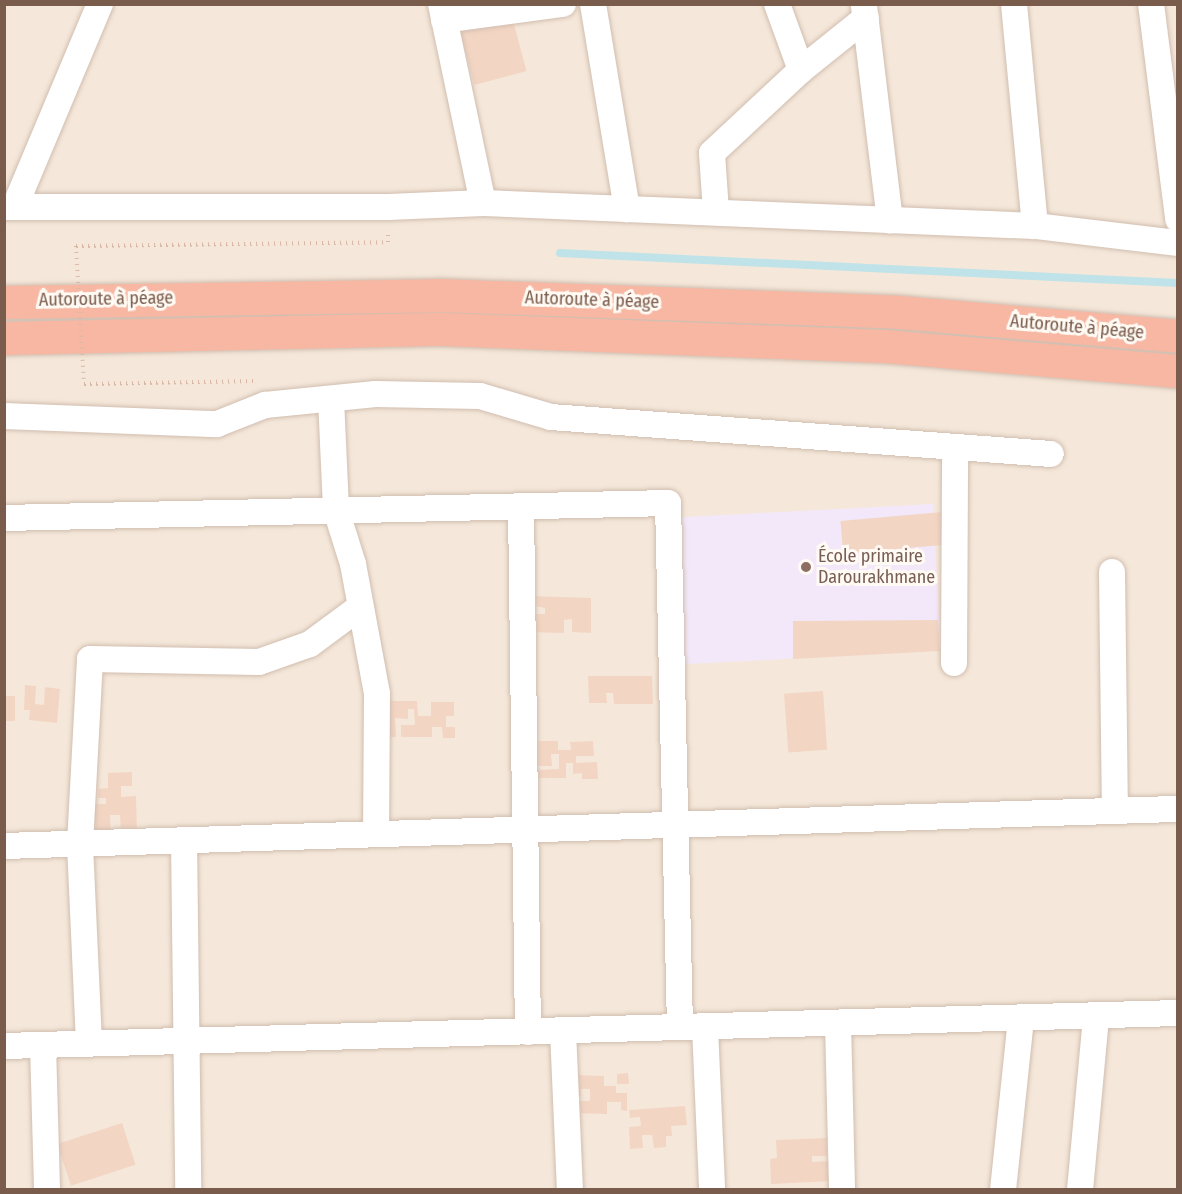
<!DOCTYPE html>
<html>
<head>
<meta charset="utf-8">
<style>
	body { margin:0 }
	#map { position:relative; width:1182px; height:1194px; overflow:hidden; background:#fdf6ec; font-family:"Fira Sans Condensed",sans-serif }
	div>[style] { position:absolute }
	.residential>* { inset:0; background:#f5e8da; transform-origin:0 0 }
	.education>* { inset:0; background:#f3e8fa; transform-origin:0 0 }
	.stream>* { height:8px; margin:-4px; padding:0 4px; transform-origin:4px; border-radius:4px; background:#bfe3e8 }
	.building>* { inset:0; background:#f3d5c3; transform-origin:0 0 }
	.path>* { height:4px; margin-top:-2px; transform-origin:0; background:repeating-linear-gradient(90deg,#d9b8a5 0 1.5px,transparent 0 6px) }
	.roads { filter:drop-shadow(0 0 2px #d1beb0) drop-shadow(0 0 2px #d1beb0) }
	.street>* { height:26px; margin:-13px; padding:0 13px; transform-origin:13px; border-radius:13px; background:#fff }
	.highway>* { height:33px; margin:-16.5px; padding:0 16.5px; transform-origin:16.5px; border-radius:16.5px; background:#f7b7a3 }
	.path-bridge>* { height:4px; margin-top:-2px; transform-origin:0; background:repeating-linear-gradient(90deg,#d9b8a5 0 1.5px,transparent 0 6px) }
	.dots>* { width:16px; height:16px; translate:-50% -50%; box-sizing:border-box; border:3px solid #fffaf3; border-radius:50% }
	span { translate:-50% -50%; white-space:nowrap; text-align:center; line-height:1.15; -webkit-text-stroke:6px #fffaf3; paint-order:stroke }
	.street-label { font-size:18px; color:#7a5c4d }
	.education-label { font-size:18px; color:#785e54 }
	.left { translate:0 -50%; text-align:left }
	.frame { position:absolute; inset:0; border:6px solid #7a5c4d; pointer-events:none }
</style>
</head>
<body>
<div id="map">
	<div class="residential">
		<i style="left:5px;top:5px;width:1172px;height:1184px"></i>
	</div>
	<div class="education">
		<i style="left:933px;top:504px;width:147px;height:258px;rotate:87deg"></i>
	</div>
	<div class="stream">
		<i style="left:560px;top:253px;width:619px;rotate:2.78deg"></i>
	</div>
	<div class="building">
		<i style="left:511px;top:13px;width:60px;height:54px;rotate:75deg"></i>
		<i style="left:942px;top:512px;width:33px;height:102px;rotate:85deg"></i>
		<i style="clip-path:polygon(530px 596px,591px 598px,591px 633px,572px 632px,572px 619px,564px 620px,564px 633px,526px 632px,527px 614px,545px 614px,545px 608px,530px 605px)"></i>
		<i style="clip-path:polygon(938px 620px,940px 651px,793px 659px,793px 621px)"></i>
		<i style="clip-path:polygon(588px 676px,652px 676px,653px 704px,614px 704px,613px 693px,606px 693px,607px 703px,589px 703px)"></i>
		<i style="clip-path:polygon(25px 685px,36px 686px,35px 704px,44px 705px,45px 687px,60px 689px,57px 723px,29px 720px,30px 710px,24px 710px)"></i>
		<i style="left:823px;top:691px;width:59px;height:39px;rotate:86deg"></i>
		<i style="left:4px;top:696px;width:11px;height:25px"></i>
		<i style="clip-path:polygon(387px 701px,417px 701px,418px 716px,431px 716px,431px 702px,454px 702px,454px 716px,446px 716px,446px 727px,455px 727px,455px 738px,443px 738px,442px 727px,432px 727px,432px 737px,401px 737px,401px 725px,415px 725px,414px 709px,408px 709px,408px 719px,395px 718px,396px 737px,388px 737px)"></i>
		<i style="clip-path:polygon(534px 741px,558px 741px,558px 750px,571px 750px,570px 742px,593px 741px,594px 756px,576px 756px,576px 763px,597px 762px,598px 779px,582px 779px,582px 773px,573px 774px,573px 763px,566px 763px,566px 778px,537px 778px,537px 770px,559px 769px,559px 754px,551px 754px,552px 766px,535px 766px)"></i>
		<i style="clip-path:polygon(132px 772px,132px 786px,121px 786px,121px 797px,136px 796px,137px 833px,121px 833px,120px 815px,110px 815px,111px 835px,96px 836px,94px 804px,106px 804px,106px 798px,98px 798px,98px 789px,108px 788px,108px 773px)"></i>
		<i style="clip-path:polygon(628px 1073px,629px 1084px,617px 1084px,617px 1074px)"></i>
		<i style="clip-path:polygon(574px 1075px,604px 1076px,604px 1086px,616px 1086px,616px 1093px,627px 1093px,627px 1111px,621px 1110px,621px 1102px,607px 1102px,607px 1114px,573px 1113px,573px 1101px,590px 1101px,590px 1089px,581px 1089px,581px 1096px,569px 1096px)"></i>
		<i style="clip-path:polygon(685px 1106px,687px 1125px,671px 1126px,672px 1136px,666px 1136px,666px 1147px,654px 1148px,652px 1135px,642px 1135px,643px 1148px,630px 1149px,629px 1127px,641px 1126px,640px 1117px,630px 1118px,629px 1110px)"></i>
		<i style="left:122px;top:1123px;width:44px;height:68px;rotate:72deg"></i>
		<i style="clip-path:polygon(827px 1138px,827px 1156px,812px 1156px,812px 1162px,829px 1161px,830px 1181px,771px 1184px,770px 1159px,777px 1158px,776px 1140px)"></i>
	</div>
	<div class="path">
		<i style="left:76px;top:246px;width:312px;rotate:-0.7deg"></i>
		<i style="left:388px;top:242px;width:11px;rotate:-90deg"></i>
		<i style="left:84px;top:384px;width:170px;rotate:-1deg"></i>
	</div>
	<div class="roads">
		<div class="street">
			<i style="left:441px;top:4px;width:203px;rotate:78.1deg"></i>
			<i style="left:593px;top:4px;width:208px;rotate:80.6deg"></i>
			<i style="left:777px;top:4px;width:70px;rotate:70deg"></i>
			<i style="left:1014px;top:4px;width:223px;rotate:84.6deg"></i>
			<i style="left:1151px;top:4px;width:217px;rotate:82.8deg"></i>
			<i style="left:864px;top:6px;width:216px;rotate:83.1deg"></i>
			<i style="left:444px;top:20px;width:120px;rotate:-7.7deg"></i>
			<i style="left:15px;top:206px;width:219px;rotate:-67.2deg"></i>
			<i style="left:4px;top:207px;width:384px"></i>
			<i style="left:388px;top:207px;width:95px;rotate:-2.4deg"></i>
			<i style="left:483px;top:203px;width:552px;rotate:2.39deg"></i>
			<i style="left:1035px;top:226px;width:144px;rotate:6.8deg"></i>
			<i style="left:716px;top:212px;width:59px;rotate:-93.9deg"></i>
			<i style="left:712px;top:153px;width:122px;rotate:-43deg"></i>
			<i style="left:801px;top:70px;width:83px;rotate:-38.7deg"></i>
			<i style="left:331px;top:399px;width:111px;rotate:87.4deg"></i>
			<i style="left:336px;top:510px;width:57px;rotate:72.5deg"></i>
			<i style="left:353px;top:564px;width:132px;rotate:79.5deg"></i>
			<i style="left:377px;top:694px;width:140px;rotate:90.4deg"></i>
			<i style="left:4px;top:416px;width:213px;rotate:2.2deg"></i>
			<i style="left:217px;top:424px;width:52px;rotate:-21.6deg"></i>
			<i style="left:265px;top:405px;width:111px;rotate:-5.7deg"></i>
			<i style="left:375px;top:394px;width:105px;rotate:1.1deg"></i>
			<i style="left:480px;top:396px;width:74px;rotate:16.5deg"></i>
			<i style="left:551px;top:417px;width:501px;rotate:4.23deg"></i>
			<i style="left:521px;top:506px;width:526px;rotate:89.24deg"></i>
			<i style="left:4px;top:518px;width:664px;rotate:-1.29deg"></i>
			<i style="left:668px;top:503px;width:524px;rotate:88.69deg"></i>
			<i style="left:1112px;top:572px;width:239px;rotate:89.3deg"></i>
			<i style="left:954px;top:663px;width:215px;rotate:-89.7deg"></i>
			<i style="left:184px;top:840px;width:350px;rotate:89.3deg"></i>
			<i style="left:4px;top:846px;width:1175px;rotate:-1.81deg"></i>
			<i style="left:838px;top:1023px;width:167px;rotate:88.6deg"></i>
			<i style="left:705px;top:1027px;width:163px;rotate:87.5deg"></i>
			<i style="left:563px;top:1031px;width:159px;rotate:87.5deg"></i>
			<i style="left:89px;top:1043px;width:199px;rotate:-92.6deg"></i>
			<i style="left:80px;top:844px;width:185px;rotate:-86.9deg"></i>
			<i style="left:90px;top:659px;width:169px;rotate:1deg"></i>
			<i style="left:259px;top:662px;width:54px;rotate:-19.4deg"></i>
			<i style="left:310px;top:644px;width:62px;rotate:-36.5deg"></i>
			<i style="left:43px;top:1045px;width:145px;rotate:88.4deg"></i>
			<i style="left:4px;top:1046px;width:1174px;rotate:-1.61deg"></i>
			<i style="left:1003px;top:1190px;width:173px;rotate:-84deg"></i>
			<i style="left:1080px;top:1190px;width:175px;rotate:-84.7deg"></i>
		</div>
		<div class="highway">
			<i style="left:4px;top:302px;width:435px;rotate:-0.9deg"></i>
			<i style="left:439px;top:295px;width:460px;rotate:2.1deg"></i>
			<i style="left:899px;top:312px;width:280px;rotate:4.9deg"></i>
			<i style="left:4px;top:338px;width:439px;rotate:-1.2deg"></i>
			<i style="left:443px;top:329px;width:442px;rotate:2.2deg"></i>
			<i style="left:885px;top:346px;width:294px;rotate:4.9deg"></i>
		</div>
	</div>
	<div class="path-bridge">
		<i style="left:76px;top:246px;width:138px;rotate:86.7deg"></i>
	</div>
	<div class="dots">
		<i style="left:806px;top:567px;background:#8d6e63"></i>
	</div>
	<div class="street-label">
		<span style="left:106px;top:299px;rotate:-1deg">Autoroute à péage</span>
		<span style="left:592px;top:300px;rotate:2deg">Autoroute à péage</span>
		<span style="left:1077px;top:327px;rotate:5deg">Autoroute à péage</span>
	</div>
	<div class="education-label">
		<span class="left" style="left:818px;top:567px">École primaire<br>Darourakhmane</span>
	</div>
	<div class="frame"></div>
</div>
</body>
</html>
